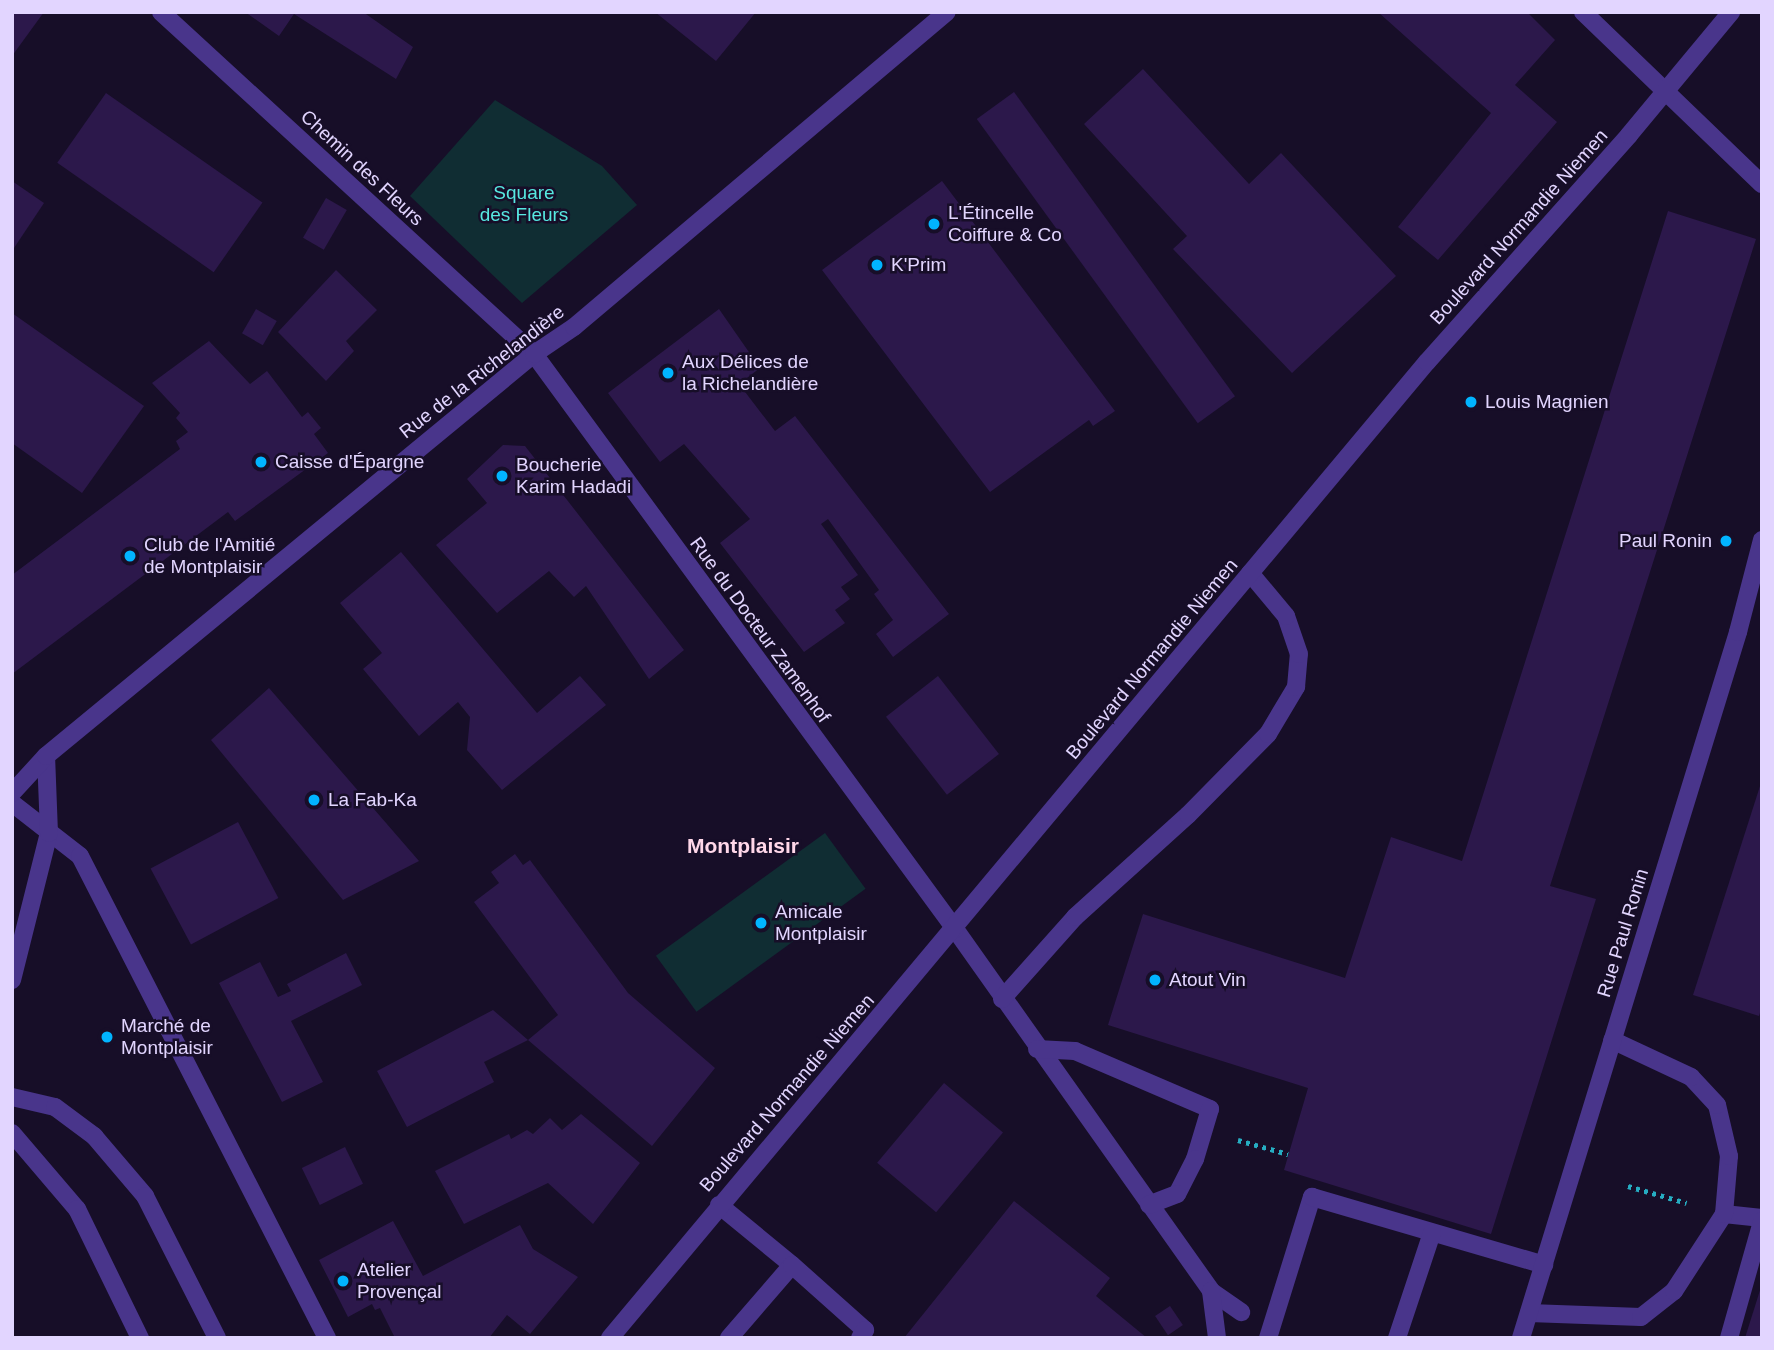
<!DOCTYPE html>
<html>
<head>
<meta charset="utf-8">
<style>
	body { margin:0 }
	#map { position:relative; width:1774px; height:1350px; overflow:hidden; background:#170e28; font-family:Arial,sans-serif }
	div>[style] { position:absolute }
	.green>* { inset:0; background:#102d33; transform-origin:0 0 }
	.building>* { inset:0; background:#2c184b; transform-origin:0 0 }
	.path>* { height:4.5px; margin-top:-2.25px; transform-origin:0; background:repeating-linear-gradient(90deg,#26adc2 0 3.5px,transparent 0 8.5px) }
	.service>* { height:18px; margin:-9px; padding:0 9px; transform-origin:9px; border-radius:9px; background:#49358b }
	.minor>* { height:18px; margin:-9px; padding:0 9px; transform-origin:9px; border-radius:9px; background:#49358b }
	.tertiary>* { height:18px; margin:-9px; padding:0 9px; transform-origin:9px; border-radius:9px; background:#49358b }
	.dots>* { width:19px; height:19px; translate:-50% -50%; box-sizing:border-box; border:4px solid #170e28; border-radius:50% }
	span { translate:-50% -50%; white-space:nowrap; text-align:center; line-height:1.15; -webkit-text-stroke:5px #170e28; paint-order:stroke }
	.street-label { font-size:19px; color:#e2d5ff }
	.park-label { font-size:19px; color:#57e8e1 }
	.poi-label { font-size:19px; color:#e2d5ff }
	.left { translate:0 -50%; text-align:left }
	.right { translate:-100% -50%; text-align:right }
	.neighbourhood-label { font-size:21px; color:#ffd7e9; font-weight:700 }
	.frame { position:absolute; inset:0; border:14px solid #e2d5ff; pointer-events:none }
</style>
</head>
<body>
<div id="map">
	<div class="green">
		<i style="clip-path:polygon(495px 100px,602px 166px,637px 205px,522px 303px,410px 196px)"></i>
		<i style="left:825px;top:833px;width:69px;height:209px;rotate:54deg"></i>
	</div>
	<div class="building">
		<i style="clip-path:polygon(12px 12px,44px 12px,12px 56px)"></i>
		<i style="clip-path:polygon(245px 12px,363px 12px,413px 47px,396px 79px,294px 14px,279px 36px)"></i>
		<i style="clip-path:polygon(655px 12px,756px 12px,716px 61px)"></i>
		<i style="clip-path:polygon(1378px 12px,1527px 12px,1555px 40px,1515px 85px,1557px 122px,1438px 260px,1398px 227px,1491px 113px)"></i>
		<i style="clip-path:polygon(1143px 69px,1249px 184px,1281px 153px,1396px 276px,1292px 373px,1173px 249px,1187px 236px,1084px 124px)"></i>
		<i style="left:1014px;top:92px;width:376px;height:46px;rotate:54deg"></i>
		<i style="left:106px;top:93px;width:191px;height:85px;rotate:35deg"></i>
		<i style="clip-path:polygon(12px 181px,44px 203px,12px 251px)"></i>
		<i style="clip-path:polygon(942px 181px,1115px 411px,1093px 426px,1089px 420px,990px 492px,822px 270px)"></i>
		<i style="left:326px;top:198px;width:24px;height:46px;rotate:30deg"></i>
		<i style="clip-path:polygon(1668px 211px,1756px 239px,1550px 886px,1596px 899px,1491px 1234px,1284px 1170px,1308px 1088px,1108px 1025px,1143px 914px,1345px 978px,1391px 837px,1462px 861px)"></i>
		<i style="clip-path:polygon(336px 270px,377px 310px,346px 341px,354px 351px,326px 381px,278px 332px)"></i>
		<i style="left:256px;top:309px;width:24px;height:28px;rotate:30deg"></i>
		<i style="clip-path:polygon(719px 309px,760px 368px,739px 384px,775px 431px,795px 416px,949px 614px,893px 657px,876px 634px,893px 620px,874px 594px,879px 590px,828px 519px,821px 524px,858px 575px,841px 587px,850px 599px,835px 610px,845px 623px,804px 652px,720px 543px,750px 519px,684px 444px,660px 462px,608px 393px)"></i>
		<i style="clip-path:polygon(12px 313px,144px 406px,82px 493px,12px 443px)"></i>
		<i style="clip-path:polygon(209px 341px,250px 384px,267px 371px,302px 417px,308px 412px,321px 428px,314px 434px,328px 453px,235px 521px,228px 512px,12px 674px,12px 575px,180px 449px,176px 441px,188px 432px,176px 418px,180px 413px,152px 383px)"></i>
		<i style="clip-path:polygon(503px 445px,525px 446px,684px 650px,649px 679px,586px 586px,574px 597px,549px 571px,497px 613px,436px 545px,487px 503px,467px 479px)"></i>
		<i style="clip-path:polygon(401px 552px,537px 713px,580px 676px,606px 705px,502px 790px,467px 750px,470px 717px,458px 702px,419px 736px,363px 669px,382px 653px,340px 603px)"></i>
		<i style="left:938px;top:676px;width:99px;height:66px;rotate:52deg"></i>
		<i style="clip-path:polygon(269px 688px,419px 861px,343px 900px,211px 740px)"></i>
		<i style="clip-path:polygon(1761px 783px,1762px 1006px,1759px 1016px,1693px 995px)"></i>
		<i style="left:238px;top:822px;width:86px;height:99px;rotate:62deg"></i>
		<i style="clip-path:polygon(515px 854px,523px 865px,530px 860px,628px 993px,715px 1068px,652px 1146px,528px 1040px,558px 1015px,474px 902px,499px 883px,491px 872px)"></i>
		<i style="clip-path:polygon(346px 953px,362px 985px,291px 1021px,323px 1082px,282px 1102px,219px 983px,260px 962px,278px 997px,291px 991px,287px 984px)"></i>
		<i style="clip-path:polygon(493px 1010px,528px 1040px,484px 1062px,494px 1082px,407px 1127px,377px 1071px)"></i>
		<i style="left:944px;top:1083px;width:77px;height:104px;rotate:40deg"></i>
		<i style="clip-path:polygon(581px 1114px,640px 1163px,593px 1224px,548px 1183px,464px 1224px,435px 1171px,509px 1134px,511px 1139px,527px 1130px,533px 1134px,550px 1118px,562px 1130px)"></i>
		<i style="left:345px;top:1147px;width:41px;height:48px;rotate:64deg"></i>
		<i style="clip-path:polygon(1014px 1201px,1110px 1278px,1096px 1296px,1147px 1338px,904px 1338px)"></i>
		<i style="clip-path:polygon(393px 1221px,423px 1276px,520px 1225px,533px 1249px,578px 1277px,530px 1334px,507px 1315px,489px 1338px,395px 1338px,380px 1308px,375px 1310px,372px 1304px,348px 1317px,319px 1260px)"></i>
		<i style="clip-path:polygon(1761px 1287px,1762px 1338px,1745px 1338px)"></i>
		<i style="left:1170px;top:1306px;width:23px;height:18px;rotate:56deg"></i>
	</div>
	<div class="path">
		<i style="left:1238px;top:1140px;width:52px;rotate:15.6deg"></i>
		<i style="left:1628px;top:1186px;width:61px;rotate:16.1deg"></i>
	</div>
	<div class="service">
		<i style="left:12px;top:803px;width:86px;rotate:37.9deg"></i>
		<i style="left:80px;top:856px;width:542px;rotate:62.87deg"></i>
		<i style="left:955px;top:929px;width:443px;rotate:54.7deg"></i>
		<i style="left:1211px;top:1291px;width:37px;rotate:35deg"></i>
		<i style="left:12px;top:980px;width:152px;rotate:-75.9deg"></i>
		<i style="left:49px;top:833px;width:77px;rotate:-92.2deg"></i>
		<i style="left:1002px;top:999px;width:110px;rotate:-48.3deg"></i>
		<i style="left:1075px;top:917px;width:152px;rotate:-42.1deg"></i>
		<i style="left:1188px;top:815px;width:114px;rotate:-45.4deg"></i>
		<i style="left:1268px;top:734px;width:55px;rotate:-59.2deg"></i>
		<i style="left:1296px;top:687px;width:33px;rotate:-85deg"></i>
		<i style="left:1299px;top:654px;width:40px;rotate:-108.9deg"></i>
		<i style="left:1286px;top:616px;width:56px;rotate:-129.9deg"></i>
		<i style="left:1037px;top:1049px;width:38px;rotate:3deg"></i>
		<i style="left:1075px;top:1051px;width:147px;rotate:23.2deg"></i>
		<i style="left:1210px;top:1109px;width:52px;rotate:106.7deg"></i>
		<i style="left:1195px;top:1159px;width:39px;rotate:117deg"></i>
		<i style="left:1177px;top:1194px;width:30px;rotate:159deg"></i>
		<i style="left:719px;top:1205px;width:94px;rotate:39.4deg"></i>
		<i style="left:1724px;top:1214px;width:38px;rotate:6deg"></i>
		<i style="left:1211px;top:1291px;width:47px;rotate:82.7deg"></i>
		<i style="left:1529px;top:1313px;width:112px;rotate:2deg"></i>
		<i style="left:1641px;top:1317px;width:42px;rotate:-38.2deg"></i>
		<i style="left:1674px;top:1291px;width:92px;rotate:-57deg"></i>
		<i style="left:1724px;top:1214px;width:58px;rotate:-85.1deg"></i>
		<i style="left:1729px;top:1156px;width:52px;rotate:-103.2deg"></i>
		<i style="left:1717px;top:1105px;width:38px;rotate:-133deg"></i>
		<i style="left:1691px;top:1077px;width:87px;rotate:-154.9deg"></i>
		<i style="left:729px;top:1338px;width:96px;rotate:-49.2deg"></i>
		<i style="left:792px;top:1265px;width:98px;rotate:41.7deg"></i>
		<i style="left:865px;top:1330px;width:9px;rotate:122deg"></i>
		<i style="left:1268px;top:1338px;width:148px;rotate:-72.7deg"></i>
		<i style="left:1312px;top:1197px;width:242px;rotate:16.3deg"></i>
		<i style="left:1397px;top:1338px;width:111px;rotate:-71.6deg"></i>
		<i style="left:1729px;top:1338px;width:122px;rotate:-74.2deg"></i>
	</div>
	<div class="minor">
		<i style="left:161px;top:12px;width:506px;rotate:42.52deg"></i>
		<i style="left:534px;top:354px;width:713px;rotate:53.79deg"></i>
		<i style="left:1583px;top:12px;width:248px;rotate:43.9deg"></i>
		<i style="left:12px;top:793px;width:50px;rotate:-47.4deg"></i>
		<i style="left:46px;top:756px;width:632px;rotate:-39.48deg"></i>
		<i style="left:534px;top:354px;width:48px;rotate:-34deg"></i>
		<i style="left:574px;top:327px;width:488px;rotate:-40.2deg"></i>
		<i style="left:1521px;top:1338px;width:739px;rotate:-72.91deg"></i>
		<i style="left:1738px;top:632px;width:95px;rotate:-75.4deg"></i>
	</div>
	<div class="tertiary">
		<i style="left:12px;top:1097px;width:44px;rotate:13.1deg"></i>
		<i style="left:55px;top:1107px;width:49px;rotate:36.6deg"></i>
		<i style="left:94px;top:1136px;width:79px;rotate:49.6deg"></i>
		<i style="left:145px;top:1196px;width:159px;rotate:63.1deg"></i>
		<i style="left:12px;top:1133px;width:100px;rotate:49.5deg"></i>
		<i style="left:77px;top:1209px;width:144px;rotate:64deg"></i>
		<i style="left:610px;top:1338px;width:1273px;rotate:-50.07deg"></i>
		<i style="left:1427px;top:362px;width:304px;rotate:-48.3deg"></i>
		<i style="left:1629px;top:135px;width:160px;rotate:-50.3deg"></i>
	</div>
	<div class="dots">
		<i style="left:934px;top:224px;background:#01b4ff"></i>
		<i style="left:877px;top:265px;background:#01b4ff"></i>
		<i style="left:668px;top:373px;background:#01b4ff"></i>
		<i style="left:1471px;top:402px;background:#01b4ff"></i>
		<i style="left:261px;top:462px;background:#01b4ff"></i>
		<i style="left:502px;top:476px;background:#01b4ff"></i>
		<i style="left:1726px;top:541px;background:#01b4ff"></i>
		<i style="left:130px;top:556px;background:#01b4ff"></i>
		<i style="left:314px;top:800px;background:#01b4ff"></i>
		<i style="left:761px;top:923px;background:#01b4ff"></i>
		<i style="left:1155px;top:980px;background:#01b4ff"></i>
		<i style="left:107px;top:1037px;background:#01b4ff"></i>
		<i style="left:343px;top:1281px;background:#01b4ff"></i>
	</div>
	<div class="street-label">
		<span style="left:362px;top:168px;rotate:43deg">Chemin des Fleurs</span>
		<span style="left:1519px;top:227px;rotate:-48deg">Boulevard Normandie Niemen</span>
		<span style="left:482px;top:372px;rotate:-38deg">Rue de la Richelandière</span>
		<span style="left:760px;top:630px;rotate:54deg">Rue du Docteur Zamenhof</span>
		<span style="left:1152px;top:659px;rotate:-50deg">Boulevard Normandie Niemen</span>
		<span style="left:1623px;top:933px;rotate:-73deg">Rue Paul Ronin</span>
		<span style="left:787px;top:1093px;rotate:-49deg">Boulevard Normandie Niemen</span>
	</div>
	<div class="park-label">
		<span style="left:524px;top:204px">Square<br>des Fleurs</span>
	</div>
	<div class="poi-label">
		<span class="left" style="left:948px;top:224px">L'Étincelle<br>Coiffure &amp; Co</span>
		<span class="left" style="left:891px;top:265px">K'Prim</span>
		<span class="left" style="left:682px;top:373px">Aux Délices de<br>la Richelandière</span>
		<span class="left" style="left:1485px;top:402px">Louis Magnien</span>
		<span class="left" style="left:275px;top:462px">Caisse d'Épargne</span>
		<span class="left" style="left:516px;top:476px">Boucherie<br>Karim Hadadi</span>
		<span class="right" style="left:1712px;top:541px">Paul Ronin</span>
		<span class="left" style="left:144px;top:556px">Club de l'Amitié<br>de Montplaisir</span>
		<span class="left" style="left:328px;top:800px">La Fab-Ka</span>
		<span class="left" style="left:775px;top:923px">Amicale<br>Montplaisir</span>
		<span class="left" style="left:1169px;top:980px">Atout Vin</span>
		<span class="left" style="left:121px;top:1037px">Marché de<br>Montplaisir</span>
		<span class="left" style="left:357px;top:1281px">Atelier<br>Provençal</span>
	</div>
	<div class="neighbourhood-label">
		<span style="left:743px;top:846px">Montplaisir</span>
	</div>
	<div class="frame"></div>
</div>
</body>
</html>
